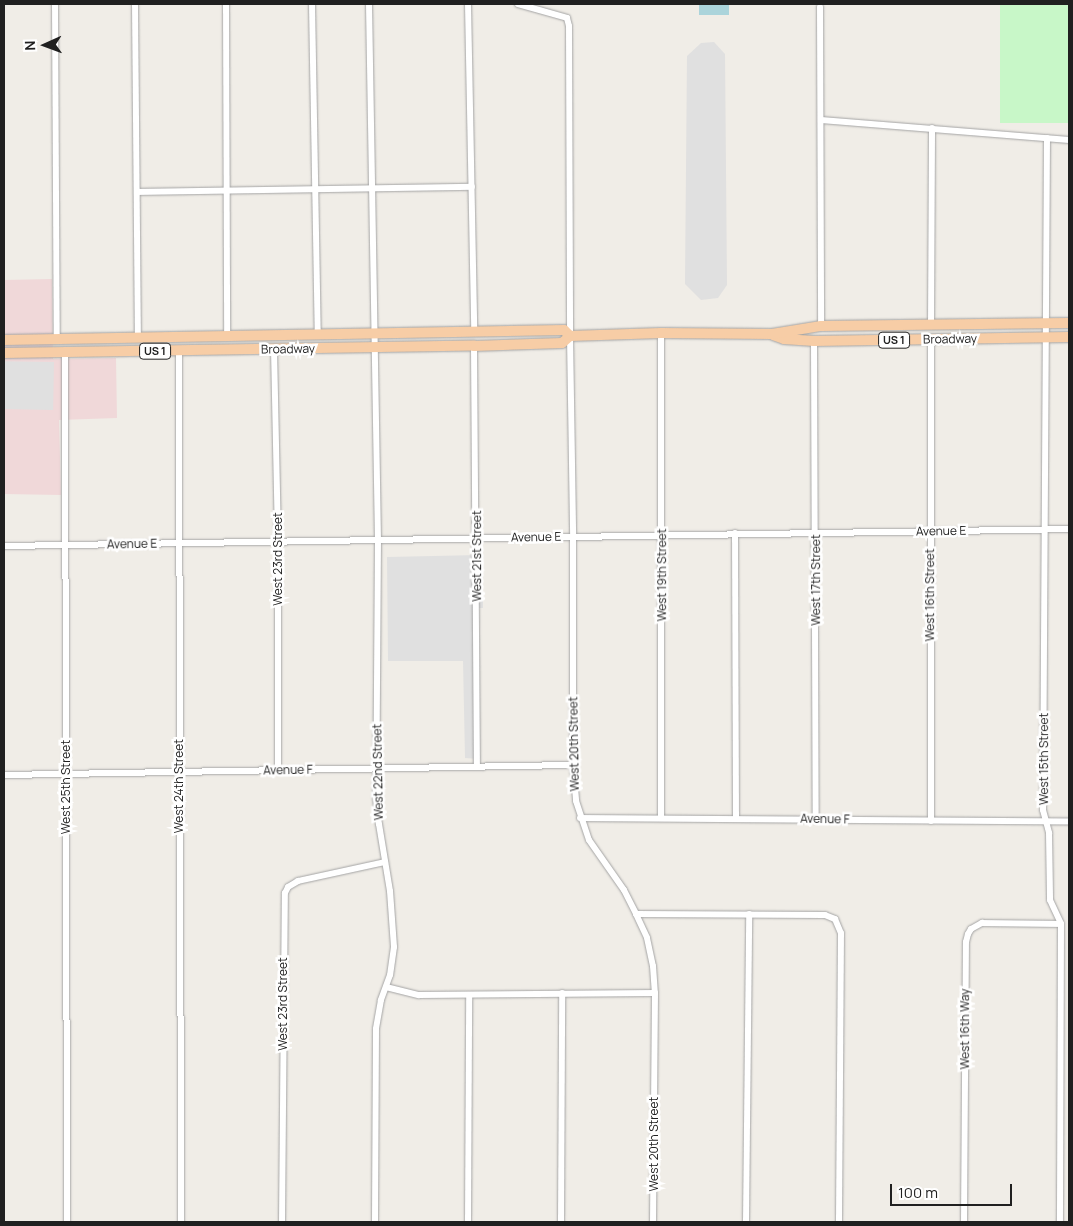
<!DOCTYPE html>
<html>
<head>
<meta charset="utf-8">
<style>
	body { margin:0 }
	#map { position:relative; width:1073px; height:1226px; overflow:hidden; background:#f0ede7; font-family:Manrope,sans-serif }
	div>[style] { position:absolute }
	.commercial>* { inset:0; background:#f0d8d9 }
	.park>* { inset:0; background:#c8f7c8; transform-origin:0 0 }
	.parking>* { inset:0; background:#e0e0e0; transform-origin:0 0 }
	.water>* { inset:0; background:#abd4db; transform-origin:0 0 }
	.roads { filter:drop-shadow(0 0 1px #a4a4a4) drop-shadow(0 0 1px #a4a4a4) }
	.street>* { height:6px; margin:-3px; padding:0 3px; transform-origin:3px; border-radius:3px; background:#fff }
	.primary>* { height:10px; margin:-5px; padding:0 5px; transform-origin:5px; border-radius:5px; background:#f7cda6 }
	span { translate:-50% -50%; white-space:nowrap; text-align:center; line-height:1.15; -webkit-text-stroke:5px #fff; paint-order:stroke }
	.shield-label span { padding:1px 4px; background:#fff; border:1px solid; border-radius:4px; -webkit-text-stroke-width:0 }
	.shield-label { font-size:11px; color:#202020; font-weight:700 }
	.street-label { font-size:12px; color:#202020 }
	.frame { position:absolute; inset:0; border:5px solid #202020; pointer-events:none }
	.north { position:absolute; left:20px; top:20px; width:50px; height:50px; -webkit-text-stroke:4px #fff; paint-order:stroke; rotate:268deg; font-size:14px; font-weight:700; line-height:20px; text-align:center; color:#202020 }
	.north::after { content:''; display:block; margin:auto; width:18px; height:22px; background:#202020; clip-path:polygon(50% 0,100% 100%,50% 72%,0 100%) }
	.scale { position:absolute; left:890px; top:1184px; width:122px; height:22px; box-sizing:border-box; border:2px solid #202020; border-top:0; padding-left:6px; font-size:15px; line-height:18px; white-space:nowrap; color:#202020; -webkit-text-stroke:4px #fff; paint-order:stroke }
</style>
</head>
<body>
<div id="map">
	<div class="commercial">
		<i style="clip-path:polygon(52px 279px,53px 359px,116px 358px,117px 418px,59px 420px,61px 495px,4px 494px,4px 280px)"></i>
	</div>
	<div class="park">
		<i style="left:1000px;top:4px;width:69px;height:119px"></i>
	</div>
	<div class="parking">
		<i style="clip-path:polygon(714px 42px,725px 54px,727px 285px,718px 298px,701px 300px,685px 284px,687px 56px,701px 43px)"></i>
		<i style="left:54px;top:362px;width:48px;height:50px;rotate:91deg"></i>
		<i style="clip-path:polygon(479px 555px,479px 574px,483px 574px,483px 608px,479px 608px,479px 759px,465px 758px,463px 661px,388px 661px,387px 557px)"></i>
	</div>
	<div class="water">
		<i style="left:699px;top:4px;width:30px;height:11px"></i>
	</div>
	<div class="roads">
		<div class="street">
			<i style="left:55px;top:4px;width:335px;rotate:89.7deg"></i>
			<i style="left:135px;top:4px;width:333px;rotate:89.5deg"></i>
			<i style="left:226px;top:4px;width:331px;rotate:89.8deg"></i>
			<i style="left:312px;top:4px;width:330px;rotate:89deg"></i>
			<i style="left:369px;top:4px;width:536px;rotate:89.04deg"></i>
			<i style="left:378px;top:540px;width:257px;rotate:90.4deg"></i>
			<i style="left:376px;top:797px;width:27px;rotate:84deg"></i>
			<i style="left:379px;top:824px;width:68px;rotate:80.7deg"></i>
			<i style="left:390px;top:891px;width:56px;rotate:85.9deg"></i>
			<i style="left:394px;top:947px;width:28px;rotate:98deg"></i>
			<i style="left:390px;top:975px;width:27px;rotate:110deg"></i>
			<i style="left:381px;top:1000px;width:29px;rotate:100deg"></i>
			<i style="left:376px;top:1029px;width:193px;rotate:90.3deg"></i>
			<i style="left:468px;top:4px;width:327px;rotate:88.9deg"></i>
			<i style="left:518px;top:4px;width:51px;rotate:15.9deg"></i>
			<i style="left:567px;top:18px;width:8px;rotate:76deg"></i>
			<i style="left:569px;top:26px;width:310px;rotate:89.8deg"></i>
			<i style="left:570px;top:336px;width:200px;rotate:89.1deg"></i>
			<i style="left:573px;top:536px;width:229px;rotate:90deg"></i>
			<i style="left:573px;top:765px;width:36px;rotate:85deg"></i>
			<i style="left:576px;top:801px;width:41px;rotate:71.6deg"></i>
			<i style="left:589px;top:840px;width:61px;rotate:55deg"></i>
			<i style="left:624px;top:890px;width:27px;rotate:63deg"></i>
			<i style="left:636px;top:914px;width:26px;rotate:65deg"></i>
			<i style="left:647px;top:938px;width:29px;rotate:78deg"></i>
			<i style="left:653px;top:966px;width:27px;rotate:86deg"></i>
			<i style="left:655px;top:993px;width:229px;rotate:90.5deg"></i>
			<i style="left:820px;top:7px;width:319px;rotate:89.8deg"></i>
			<i style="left:821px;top:120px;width:249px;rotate:4.6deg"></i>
			<i style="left:1047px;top:138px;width:672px;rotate:90.34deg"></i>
			<i style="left:1043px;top:810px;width:24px;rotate:75deg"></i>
			<i style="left:1049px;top:833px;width:67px;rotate:89.1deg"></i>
			<i style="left:1050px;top:900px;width:26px;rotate:65deg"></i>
			<i style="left:1061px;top:924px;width:298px;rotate:90.2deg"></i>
			<i style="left:137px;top:192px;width:335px;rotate:-0.9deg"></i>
			<i style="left:931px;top:325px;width:197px;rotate:-89.7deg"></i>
			<i style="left:661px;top:333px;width:485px;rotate:90deg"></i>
			<i style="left:931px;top:339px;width:482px;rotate:90deg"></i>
			<i style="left:814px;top:341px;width:478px;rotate:89.8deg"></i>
			<i style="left:474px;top:346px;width:421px;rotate:89.6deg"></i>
			<i style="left:274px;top:349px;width:192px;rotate:88.8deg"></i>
			<i style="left:278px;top:541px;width:229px;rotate:90deg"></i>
			<i style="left:179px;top:350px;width:872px;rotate:89.87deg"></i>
			<i style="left:65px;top:353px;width:869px;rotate:89.87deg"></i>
			<i style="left:735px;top:533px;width:285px;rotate:89.8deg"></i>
			<i style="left:4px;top:546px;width:1065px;rotate:-0.91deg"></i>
			<i style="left:4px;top:775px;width:569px;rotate:-1.01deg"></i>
			<i style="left:580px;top:818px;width:489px;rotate:0.4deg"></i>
			<i style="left:636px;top:914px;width:189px;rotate:0.3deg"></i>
			<i style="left:825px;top:915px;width:11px;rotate:22deg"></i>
			<i style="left:835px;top:919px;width:15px;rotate:67deg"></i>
			<i style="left:841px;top:933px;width:289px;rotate:90.4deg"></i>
			<i style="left:386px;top:987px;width:34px;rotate:14deg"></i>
			<i style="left:419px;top:995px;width:236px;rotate:-0.5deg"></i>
			<i style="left:282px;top:1222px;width:329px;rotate:-89.5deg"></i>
			<i style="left:285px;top:893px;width:7px;rotate:-63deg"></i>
			<i style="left:288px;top:887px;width:12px;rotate:-31deg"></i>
			<i style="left:298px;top:881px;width:89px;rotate:-12.3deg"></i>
			<i style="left:468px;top:1222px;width:226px;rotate:-89.7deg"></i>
			<i style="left:561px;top:1222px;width:229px;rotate:-89.7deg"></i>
			<i style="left:746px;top:1222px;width:308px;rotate:-89.4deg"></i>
			<i style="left:964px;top:1222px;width:280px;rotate:-89.6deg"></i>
			<i style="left:966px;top:942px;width:8px;rotate:-76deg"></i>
			<i style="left:968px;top:934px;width:6px;rotate:-59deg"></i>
			<i style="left:971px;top:929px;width:13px;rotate:-29deg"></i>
			<i style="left:982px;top:923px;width:79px;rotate:0.7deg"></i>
		</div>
		<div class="primary">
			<i style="left:773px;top:335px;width:12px;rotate:20deg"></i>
			<i style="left:784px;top:339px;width:30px;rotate:4deg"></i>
			<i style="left:814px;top:341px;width:255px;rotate:-0.9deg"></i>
			<i style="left:4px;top:340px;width:560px;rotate:-1.02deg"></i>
			<i style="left:564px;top:330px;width:8px;rotate:45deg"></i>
			<i style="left:4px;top:353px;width:470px;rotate:-0.9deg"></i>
			<i style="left:474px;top:346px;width:88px;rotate:-2deg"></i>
			<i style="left:562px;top:343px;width:11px;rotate:-41deg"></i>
			<i style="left:570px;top:336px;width:91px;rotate:-1.9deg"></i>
			<i style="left:661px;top:333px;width:111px;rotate:0.5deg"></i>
			<i style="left:772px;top:334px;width:50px;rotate:-9.3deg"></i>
			<i style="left:821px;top:326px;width:248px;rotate:-0.7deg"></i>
		</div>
	</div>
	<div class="shield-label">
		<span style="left:894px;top:340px">US 1</span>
		<span style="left:155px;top:351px">US 1</span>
	</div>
	<div class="street-label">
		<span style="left:950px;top:339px;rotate:-1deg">Broadway</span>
		<span style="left:288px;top:349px;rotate:-1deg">Broadway</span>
		<span style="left:941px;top:531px;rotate:-1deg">Avenue E</span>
		<span style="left:536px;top:537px;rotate:-1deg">Avenue E</span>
		<span style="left:132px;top:544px;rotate:-1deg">Avenue E</span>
		<span style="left:477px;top:556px;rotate:-90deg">West 21st Street</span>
		<span style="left:278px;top:559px;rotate:-90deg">West 23rd Street</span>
		<span style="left:662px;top:575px;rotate:-90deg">West 19th Street</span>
		<span style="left:816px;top:580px;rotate:-90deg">West 17th Street</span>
		<span style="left:930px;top:595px;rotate:-90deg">West 16th Street</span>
		<span style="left:574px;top:744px;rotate:-91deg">West 20th Street</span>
		<span style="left:1044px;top:759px;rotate:-90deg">West 15th Street</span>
		<span style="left:288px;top:770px;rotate:-1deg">Avenue F</span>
		<span style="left:378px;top:772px;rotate:-91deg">West 22nd Street</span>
		<span style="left:179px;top:786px;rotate:-90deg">West 24th Street</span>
		<span style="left:66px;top:787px;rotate:-90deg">West 25th Street</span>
		<span style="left:825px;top:819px;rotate:1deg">Avenue F</span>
		<span style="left:283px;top:1004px;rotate:-90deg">West 23rd Street</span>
		<span style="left:965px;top:1029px;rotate:-90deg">West 16th Way</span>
		<span style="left:654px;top:1144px;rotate:-90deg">West 20th Street</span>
	</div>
	<div class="frame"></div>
	<div class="north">N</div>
	<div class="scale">100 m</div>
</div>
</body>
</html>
